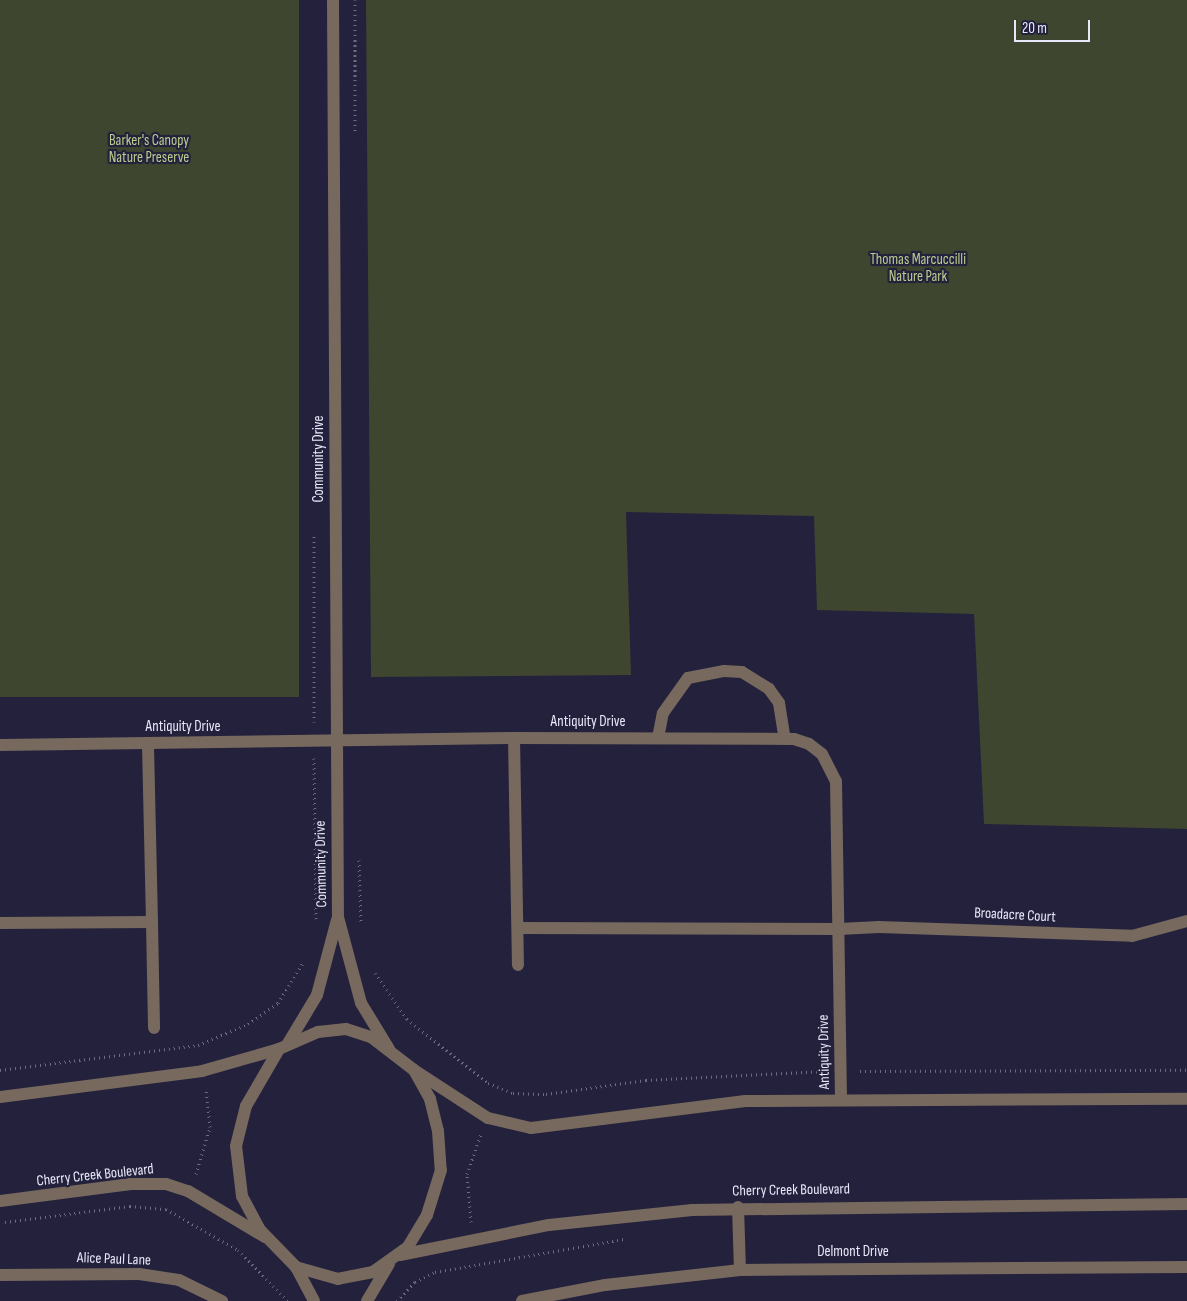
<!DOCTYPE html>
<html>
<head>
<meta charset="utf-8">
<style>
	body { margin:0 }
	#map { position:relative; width:1187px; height:1301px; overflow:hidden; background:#23213c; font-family:"Sofia Sans Condensed",sans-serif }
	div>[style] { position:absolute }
	.green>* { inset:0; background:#3f462f; transform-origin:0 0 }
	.path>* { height:3px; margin-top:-1.5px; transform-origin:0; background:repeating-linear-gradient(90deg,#6d6c84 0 1px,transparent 0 5px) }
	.lane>* { height:12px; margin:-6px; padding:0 6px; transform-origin:6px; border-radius:6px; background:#77695e }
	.street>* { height:12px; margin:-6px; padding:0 6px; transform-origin:6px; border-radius:6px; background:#77695e }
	span { translate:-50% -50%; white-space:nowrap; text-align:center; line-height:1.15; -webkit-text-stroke:4.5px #23213c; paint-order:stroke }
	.park-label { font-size:15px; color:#bccd8f }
	.street-label { font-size:15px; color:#e8e8fa }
	.scale { position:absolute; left:1014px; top:20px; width:76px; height:22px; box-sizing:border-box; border:2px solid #e8e8fa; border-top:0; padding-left:6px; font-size:15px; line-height:18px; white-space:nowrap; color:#e8e8fa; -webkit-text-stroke:4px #23213c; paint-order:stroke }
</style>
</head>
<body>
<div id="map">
	<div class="green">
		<i style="left:0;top:0;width:299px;height:697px"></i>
		<i style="clip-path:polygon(366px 0,1187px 0,1187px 829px,984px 824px,974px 614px,817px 610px,814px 516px,626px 512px,631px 675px,371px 677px)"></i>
	</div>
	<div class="path">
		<i style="left:355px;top:0;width:134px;rotate:90deg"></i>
		<i style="left:314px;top:722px;width:186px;rotate:-90deg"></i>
		<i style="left:314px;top:758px;width:161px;rotate:89.3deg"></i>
		<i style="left:359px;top:860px;width:64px;rotate:88.2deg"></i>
		<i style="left:375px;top:973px;width:56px;rotate:55.2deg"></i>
		<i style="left:407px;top:1019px;width:103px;rotate:38.3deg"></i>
		<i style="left:488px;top:1083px;width:27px;rotate:22deg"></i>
		<i style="left:513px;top:1093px;width:33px;rotate:2deg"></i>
		<i style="left:546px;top:1094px;width:101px;rotate:-8deg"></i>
		<i style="left:646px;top:1080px;width:175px;rotate:-2.9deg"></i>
		<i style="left:0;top:1070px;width:200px;rotate:-7.2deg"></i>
		<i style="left:198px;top:1045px;width:54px;rotate:-22.8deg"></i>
		<i style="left:248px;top:1024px;width:37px;rotate:-35deg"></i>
		<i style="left:278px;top:1003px;width:49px;rotate:-58.2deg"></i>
		<i style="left:860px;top:1071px;width:327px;rotate:-0.2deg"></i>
		<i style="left:196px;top:1174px;width:49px;rotate:-73.4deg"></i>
		<i style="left:210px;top:1127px;width:39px;rotate:-96deg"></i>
		<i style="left:5px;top:1222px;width:126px;rotate:-7.3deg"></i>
		<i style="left:130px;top:1206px;width:36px;rotate:5deg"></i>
		<i style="left:166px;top:1209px;width:83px;rotate:29.7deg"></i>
		<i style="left:238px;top:1250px;width:71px;rotate:45.6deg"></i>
		<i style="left:471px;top:1222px;width:48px;rotate:-94.8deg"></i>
		<i style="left:467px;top:1174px;width:42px;rotate:-70.7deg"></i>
		<i style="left:397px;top:1301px;width:26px;rotate:-47deg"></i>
		<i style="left:415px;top:1282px;width:22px;rotate:-27deg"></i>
		<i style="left:435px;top:1272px;width:192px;rotate:-9.9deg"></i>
	</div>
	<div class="lane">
		<i style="left:514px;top:738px;width:227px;rotate:89deg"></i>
		<i style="left:658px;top:738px;width:25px;rotate:-79deg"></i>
		<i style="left:663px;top:713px;width:43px;rotate:-54.5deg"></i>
		<i style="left:688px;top:678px;width:37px;rotate:-11deg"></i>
		<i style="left:724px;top:671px;width:18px;rotate:3deg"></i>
		<i style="left:742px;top:672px;width:32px;rotate:32deg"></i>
		<i style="left:769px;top:689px;width:17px;rotate:54deg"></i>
		<i style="left:779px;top:703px;width:36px;rotate:81deg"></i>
		<i style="left:152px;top:922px;width:106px;rotate:88.9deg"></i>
		<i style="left:0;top:923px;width:152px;rotate:-0.4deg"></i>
		<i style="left:152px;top:922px;width:178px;rotate:-91.3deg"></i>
		<i style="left:518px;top:928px;width:321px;rotate:0.2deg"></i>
	</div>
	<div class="street">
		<i style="left:333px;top:0;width:917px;rotate:89.69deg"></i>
		<i style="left:338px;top:917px;width:89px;rotate:75deg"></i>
		<i style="left:361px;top:1003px;width:54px;rotate:58.7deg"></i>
		<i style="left:0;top:745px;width:514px;rotate:-0.78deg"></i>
		<i style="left:514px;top:738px;width:280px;rotate:0.2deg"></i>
		<i style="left:794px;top:739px;width:16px;rotate:18deg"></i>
		<i style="left:809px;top:744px;width:16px;rotate:38deg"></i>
		<i style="left:822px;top:754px;width:30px;rotate:63deg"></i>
		<i style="left:836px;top:781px;width:319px;rotate:89.1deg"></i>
		<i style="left:839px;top:929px;width:40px;rotate:-2.9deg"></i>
		<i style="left:879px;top:927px;width:253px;rotate:2deg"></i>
		<i style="left:1132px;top:936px;width:57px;rotate:-15.3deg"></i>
		<i style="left:346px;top:1029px;width:26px;rotate:18deg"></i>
		<i style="left:371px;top:1037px;width:54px;rotate:37.5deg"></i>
		<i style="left:414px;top:1070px;width:33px;rotate:61deg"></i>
		<i style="left:430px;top:1099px;width:33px;rotate:76deg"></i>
		<i style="left:438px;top:1131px;width:39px;rotate:86deg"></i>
		<i style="left:441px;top:1170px;width:47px;rotate:107.3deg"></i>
		<i style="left:427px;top:1215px;width:37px;rotate:121deg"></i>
		<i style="left:408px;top:1247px;width:43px;rotate:144.5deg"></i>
		<i style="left:373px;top:1272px;width:36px;rotate:169deg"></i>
		<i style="left:338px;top:1279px;width:44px;rotate:-164.1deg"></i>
		<i style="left:296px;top:1267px;width:52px;rotate:-134.2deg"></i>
		<i style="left:260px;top:1230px;width:38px;rotate:-118deg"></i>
		<i style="left:242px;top:1196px;width:50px;rotate:-96.8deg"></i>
		<i style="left:236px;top:1146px;width:41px;rotate:-76deg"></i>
		<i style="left:246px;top:1106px;width:66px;rotate:-59.9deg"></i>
		<i style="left:279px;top:1049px;width:43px;rotate:-23.6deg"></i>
		<i style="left:318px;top:1032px;width:28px;rotate:-6deg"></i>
		<i style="left:287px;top:1045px;width:58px;rotate:-59deg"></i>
		<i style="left:317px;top:995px;width:78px;rotate:-75.1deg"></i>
		<i style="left:414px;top:1070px;width:88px;rotate:33deg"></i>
		<i style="left:488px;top:1118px;width:44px;rotate:13.1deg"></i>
		<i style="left:531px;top:1128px;width:216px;rotate:-7.2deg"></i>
		<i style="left:745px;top:1101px;width:442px;rotate:-0.3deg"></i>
		<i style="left:0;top:1097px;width:204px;rotate:-7.3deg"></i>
		<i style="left:202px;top:1071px;width:80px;rotate:-15.9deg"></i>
		<i style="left:0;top:1201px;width:132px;rotate:-7.4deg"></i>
		<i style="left:131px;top:1184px;width:35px"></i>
		<i style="left:166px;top:1184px;width:23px;rotate:18deg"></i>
		<i style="left:188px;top:1191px;width:90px;rotate:30.9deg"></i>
		<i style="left:738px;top:1207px;width:63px;rotate:88.2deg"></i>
		<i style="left:400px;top:1255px;width:152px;rotate:-11.4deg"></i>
		<i style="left:549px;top:1225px;width:144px;rotate:-6deg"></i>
		<i style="left:692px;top:1210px;width:495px;rotate:-0.7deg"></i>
		<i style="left:296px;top:1267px;width:38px;rotate:62deg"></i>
		<i style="left:0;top:1275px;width:139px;rotate:-0.4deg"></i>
		<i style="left:139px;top:1274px;width:40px;rotate:8.5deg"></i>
		<i style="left:179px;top:1280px;width:48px;rotate:26deg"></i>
		<i style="left:367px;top:1301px;width:43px;rotate:-59.3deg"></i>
		<i style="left:522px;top:1301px;width:85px;rotate:-10.9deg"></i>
		<i style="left:605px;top:1285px;width:136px;rotate:-6.3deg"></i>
		<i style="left:740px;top:1270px;width:447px;rotate:-0.4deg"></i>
	</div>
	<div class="park-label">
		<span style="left:149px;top:149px">Barker's Canopy<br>Nature Preserve</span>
		<span style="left:918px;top:268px">Thomas Marcuccilli<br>Nature Park</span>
	</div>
	<div class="street-label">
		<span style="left:319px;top:459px;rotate:-90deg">Community Drive</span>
		<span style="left:588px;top:722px">Antiquity Drive</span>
		<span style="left:183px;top:727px">Antiquity Drive</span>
		<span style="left:321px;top:864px;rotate:-91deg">Community Drive</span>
		<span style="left:1015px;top:915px;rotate:3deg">Broadacre Court</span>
		<span style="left:824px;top:1052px;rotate:-91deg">Antiquity Drive</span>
		<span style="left:95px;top:1175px;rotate:-6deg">Cherry Creek Boulevard</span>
		<span style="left:791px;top:1190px;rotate:-1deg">Cherry Creek Boulevard</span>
		<span style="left:853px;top:1252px">Delmont Drive</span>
		<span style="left:114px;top:1259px;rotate:2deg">Alice Paul Lane</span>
	</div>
	<div class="scale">20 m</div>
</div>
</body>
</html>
